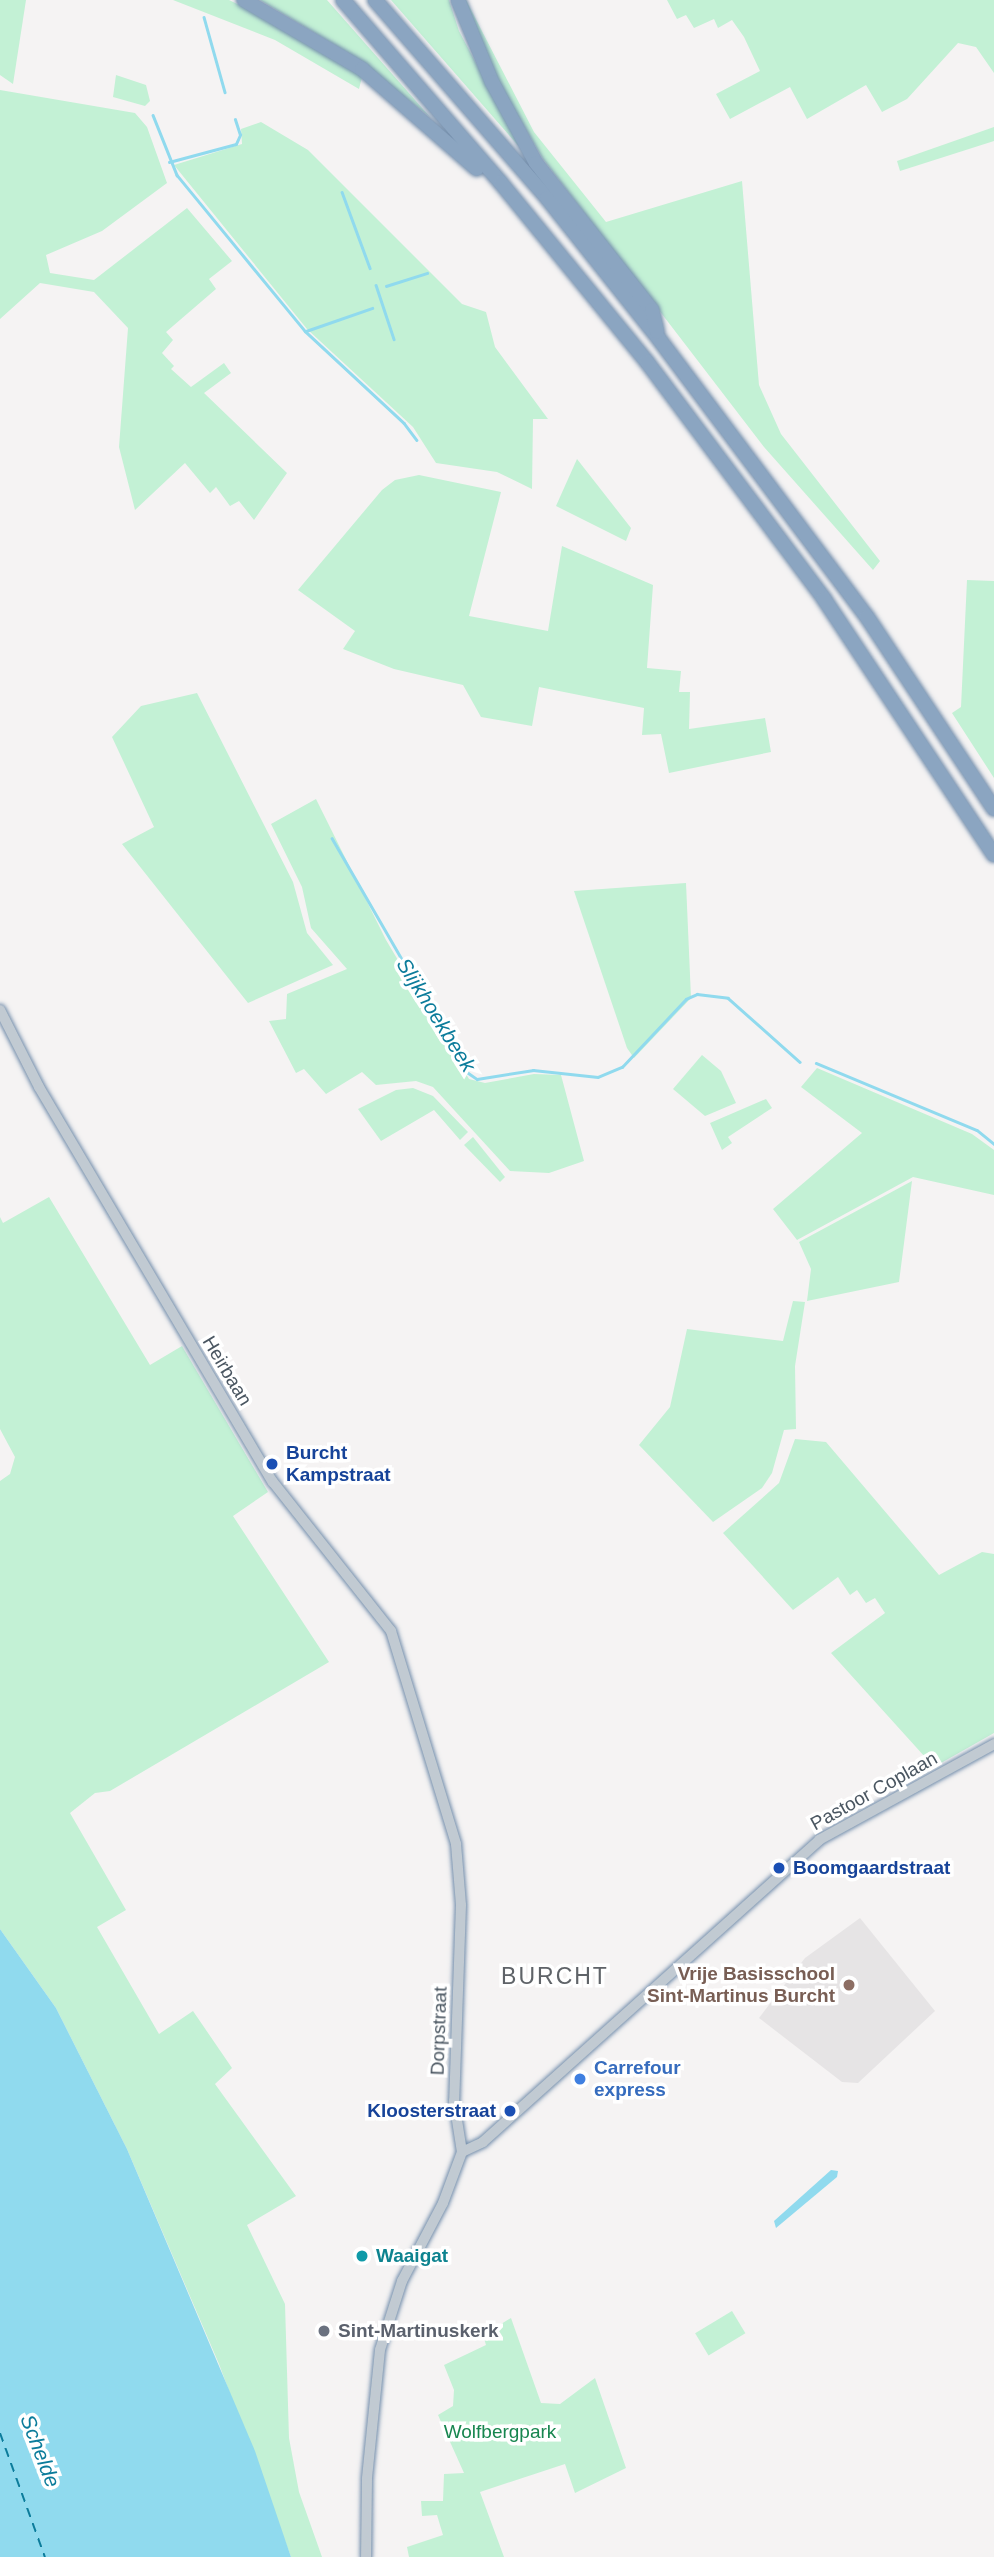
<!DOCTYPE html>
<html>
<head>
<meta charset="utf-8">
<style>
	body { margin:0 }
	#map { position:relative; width:994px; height:2557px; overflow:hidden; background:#f5f3f3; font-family:Helvetica,sans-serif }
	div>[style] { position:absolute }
	.education>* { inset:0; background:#e6e4e5 }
	.green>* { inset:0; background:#c3f1d5; transform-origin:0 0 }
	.water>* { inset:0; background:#90daee }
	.stream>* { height:2.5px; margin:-1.25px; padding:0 1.25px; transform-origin:1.25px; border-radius:1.25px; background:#90daee }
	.ferry>* { height:2px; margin-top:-1px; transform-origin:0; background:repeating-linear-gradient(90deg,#0c7c9b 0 9px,transparent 0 16px) }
	.roads { filter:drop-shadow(0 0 2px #7690ad) drop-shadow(0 0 2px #7690ad) }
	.tertiary>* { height:10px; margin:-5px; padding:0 5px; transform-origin:5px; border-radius:5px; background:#c1cad2 }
	.motorway>* { height:14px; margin:-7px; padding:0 7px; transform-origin:7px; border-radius:7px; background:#8ba5c1 }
	.dots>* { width:19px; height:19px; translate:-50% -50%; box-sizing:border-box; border:4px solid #fff; border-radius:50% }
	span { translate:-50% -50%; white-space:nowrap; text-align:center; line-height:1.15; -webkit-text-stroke:7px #fff; paint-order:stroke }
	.street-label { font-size:19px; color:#4a5661 }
	.transit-label { font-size:19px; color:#164399; font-weight:700 }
	.left { translate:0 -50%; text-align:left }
	.right { translate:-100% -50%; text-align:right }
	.education-label { font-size:19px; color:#785e54; font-weight:700 }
	.shop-label { font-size:19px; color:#366cbe; font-weight:700 }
	.culture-label { font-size:19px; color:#0d838f; font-weight:700 }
	.worship-label { font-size:19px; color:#5b616d; font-weight:700 }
	.park-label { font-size:19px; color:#17864f }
	.water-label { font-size:21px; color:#0c7c9b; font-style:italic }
	.quarter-label { font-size:23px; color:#5f6368; letter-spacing:2px }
</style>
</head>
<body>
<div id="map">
	<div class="education">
		<i style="clip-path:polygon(860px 1918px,935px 2011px,858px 2083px,842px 2082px,759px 2018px,805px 1958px)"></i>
	</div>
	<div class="green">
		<i style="clip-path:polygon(0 0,26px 0,13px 84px,0 75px)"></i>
		<i style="clip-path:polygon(173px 0,229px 0,273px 21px,362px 77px,359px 89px,275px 40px)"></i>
		<i style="clip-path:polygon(260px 0,327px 0,430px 117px,350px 54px)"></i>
		<i style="clip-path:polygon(391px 0,449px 0,459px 31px,522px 150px)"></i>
		<i style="clip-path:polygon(461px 0,466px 0,534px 132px,606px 222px,742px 181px,759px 385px,781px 434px,880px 561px,873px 570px,764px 447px,543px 159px,494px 74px)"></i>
		<i style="clip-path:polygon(667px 0,994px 0,994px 73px,976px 47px,958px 43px,907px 99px,882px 112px,866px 85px,807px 119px,790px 87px,730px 119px,716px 94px,760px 71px,744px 37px,732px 20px,718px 28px,714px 19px,694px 28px,686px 15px,677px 19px)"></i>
		<i style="clip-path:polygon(116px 75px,146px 85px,150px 101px,145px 106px,113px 97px)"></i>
		<i style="clip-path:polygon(0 90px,135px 113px,147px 127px,167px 183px,102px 231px,46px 255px,50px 273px,94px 280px,187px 208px,232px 261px,209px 279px,216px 289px,166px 332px,173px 340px,162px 353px,174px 366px,171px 369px,191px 387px,224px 363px,231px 373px,204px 393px,287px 473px,254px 520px,239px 501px,230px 506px,216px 487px,210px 493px,185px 463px,135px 510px,119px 447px,128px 328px,94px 292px,40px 283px,0 319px)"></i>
		<i style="clip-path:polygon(261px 122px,308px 150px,462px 304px,486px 312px,495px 347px,548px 419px,533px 419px,532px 489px,497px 472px,436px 463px,413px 427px,307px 329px,174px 165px,242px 144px,241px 129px)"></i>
		<i style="clip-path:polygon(994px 127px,994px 141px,900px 171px,897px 161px)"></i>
		<i style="clip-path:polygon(577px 459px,631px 528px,626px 541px,556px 506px)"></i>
		<i style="clip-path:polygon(419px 475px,501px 492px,469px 616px,548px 631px,562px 546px,653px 585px,647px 668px,681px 671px,679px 692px,690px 692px,689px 729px,765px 718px,771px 752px,669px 773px,661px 734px,642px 735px,644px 708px,539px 687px,532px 726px,481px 717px,463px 685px,394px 669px,343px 649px,355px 631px,298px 590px,382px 490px,395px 480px)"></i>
		<i style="clip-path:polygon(967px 580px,994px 581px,994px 778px,952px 713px,961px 707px)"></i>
		<i style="clip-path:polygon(197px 693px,293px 882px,307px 933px,333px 965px,248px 1003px,122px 844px,154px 827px,112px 737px,141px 706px)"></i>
		<i style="clip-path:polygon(316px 799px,386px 940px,469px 1079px,485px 1083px,534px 1074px,561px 1075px,584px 1161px,549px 1173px,510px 1171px,433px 1087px,416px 1081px,376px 1085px,362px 1072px,326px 1094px,304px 1069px,296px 1073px,269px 1021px,286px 1019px,287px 994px,347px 969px,311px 928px,302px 887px,271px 824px)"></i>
		<i style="clip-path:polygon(686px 883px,691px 998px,634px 1058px,627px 1048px,574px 891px)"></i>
		<i style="clip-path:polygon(702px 1055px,721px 1071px,736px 1103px,705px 1116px,673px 1089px)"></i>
		<i style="clip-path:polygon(817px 1068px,972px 1134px,994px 1150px,994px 1195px,913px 1177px,797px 1240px,773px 1209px,862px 1133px,801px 1087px)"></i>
		<i style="clip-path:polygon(413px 1088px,433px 1096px,468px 1132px,460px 1140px,434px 1110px,381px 1141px,358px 1109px,396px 1090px)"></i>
		<i style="clip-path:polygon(766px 1099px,772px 1108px,728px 1137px,732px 1143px,722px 1150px,710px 1123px)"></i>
		<i style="clip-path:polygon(473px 1137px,505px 1177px,500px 1182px,464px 1145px)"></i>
		<i style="clip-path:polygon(912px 1181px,899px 1282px,807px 1301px,811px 1269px,799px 1242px)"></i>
		<i style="clip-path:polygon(49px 1197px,150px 1365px,182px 1346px,268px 1492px,233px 1516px,329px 1662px,110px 1791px,95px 1793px,70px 1813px,126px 1910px,97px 1927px,159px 2034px,193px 2011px,232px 2068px,215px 2084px,296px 2196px,247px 2225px,285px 2304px,289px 2438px,299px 2492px,322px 2557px,291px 2557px,219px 2364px,127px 2149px,56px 2008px,0 1929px,0 1481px,10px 1474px,15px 1457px,0 1429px,0 1217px,3px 1223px)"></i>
		<i style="clip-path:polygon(793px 1301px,805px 1302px,795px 1366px,796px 1429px,784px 1430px,772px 1473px,762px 1488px,713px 1522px,639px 1445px,670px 1407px,687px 1329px,783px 1341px)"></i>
		<i style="clip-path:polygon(795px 1439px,826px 1442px,939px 1575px,982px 1552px,994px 1554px,994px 1733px,934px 1767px,831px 1653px,885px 1613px,875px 1598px,866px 1603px,857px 1590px,850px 1595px,838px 1577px,793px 1610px,723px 1533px,779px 1483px)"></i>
		<i style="left:732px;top:2311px;width:26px;height:43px;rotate:59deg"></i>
		<i style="clip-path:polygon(511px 2318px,541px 2403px,560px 2404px,595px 2378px,626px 2468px,575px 2493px,565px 2464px,480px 2492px,504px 2557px,409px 2557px,407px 2547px,443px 2535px,437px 2515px,422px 2516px,421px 2501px,443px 2501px,444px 2474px,464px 2473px,438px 2415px,453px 2406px,454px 2390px,444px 2365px,486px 2345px,483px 2335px)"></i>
	</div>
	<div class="water">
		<i style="clip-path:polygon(0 1929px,56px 2008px,127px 2149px,255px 2451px,291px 2557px,0 2557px)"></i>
		<i style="clip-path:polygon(831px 2170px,838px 2171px,837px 2177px,776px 2228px,774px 2221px)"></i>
	</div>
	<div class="stream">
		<i style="left:204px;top:17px;width:78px;rotate:74.4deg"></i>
		<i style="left:153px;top:115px;width:65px;rotate:68.2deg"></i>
		<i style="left:177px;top:175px;width:202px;rotate:50.6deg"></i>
		<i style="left:305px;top:331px;width:135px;rotate:42.9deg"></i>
		<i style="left:404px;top:423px;width:21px;rotate:53deg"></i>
		<i style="left:169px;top:162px;width:69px;rotate:-15deg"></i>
		<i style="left:236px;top:144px;width:10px;rotate:-66deg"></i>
		<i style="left:240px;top:135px;width:16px;rotate:-108deg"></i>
		<i style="left:342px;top:192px;width:81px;rotate:69.8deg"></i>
		<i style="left:376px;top:285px;width:57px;rotate:71.6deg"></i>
		<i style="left:386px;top:286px;width:43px;rotate:-17.6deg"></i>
		<i style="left:306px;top:331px;width:70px;rotate:-19.2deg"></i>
		<i style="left:332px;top:838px;width:270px;rotate:60deg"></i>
		<i style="left:467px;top:1072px;width:12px;rotate:35deg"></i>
		<i style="left:477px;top:1079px;width:57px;rotate:-9.1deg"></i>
		<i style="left:533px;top:1070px;width:65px;rotate:6.1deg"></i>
		<i style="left:598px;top:1077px;width:26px;rotate:-23deg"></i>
		<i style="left:622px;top:1067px;width:93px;rotate:-46.7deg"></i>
		<i style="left:686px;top:999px;width:12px;rotate:-24deg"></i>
		<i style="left:697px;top:994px;width:31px;rotate:7deg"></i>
		<i style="left:728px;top:998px;width:96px;rotate:41.6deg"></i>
		<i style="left:816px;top:1063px;width:174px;rotate:22.6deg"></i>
		<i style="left:977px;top:1130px;width:22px;rotate:39deg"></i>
	</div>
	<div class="ferry">
		<i style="left:0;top:2433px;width:132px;rotate:70.1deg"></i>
	</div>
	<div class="roads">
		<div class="tertiary">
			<i style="left:0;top:1010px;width:86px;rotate:63.1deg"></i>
			<i style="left:39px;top:1087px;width:459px;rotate:59.4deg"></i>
			<i style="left:273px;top:1482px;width:190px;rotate:51.6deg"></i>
			<i style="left:391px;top:1631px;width:223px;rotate:73deg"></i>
			<i style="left:456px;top:1844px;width:61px;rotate:85.3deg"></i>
			<i style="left:461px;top:1905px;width:196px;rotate:92deg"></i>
			<i style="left:454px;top:2101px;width:52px;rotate:81.1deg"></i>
			<i style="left:462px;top:2152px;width:54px;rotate:110.4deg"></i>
			<i style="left:443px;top:2203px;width:88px;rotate:117.7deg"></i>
			<i style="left:402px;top:2281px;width:72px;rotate:107.7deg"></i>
			<i style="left:380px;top:2350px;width:130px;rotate:95.8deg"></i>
			<i style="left:367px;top:2479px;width:78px;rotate:90.7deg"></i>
			<i style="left:462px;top:2152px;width:23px;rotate:-25deg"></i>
			<i style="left:483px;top:2142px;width:452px;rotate:-41.9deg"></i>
			<i style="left:819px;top:1840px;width:200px;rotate:-28.7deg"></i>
		</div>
		<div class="motorway">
			<i style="left:244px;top:0;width:137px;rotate:30.3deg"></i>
			<i style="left:362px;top:69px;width:152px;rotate:41deg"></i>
			<i style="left:343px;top:0;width:242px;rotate:49.2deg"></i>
			<i style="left:501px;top:183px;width:231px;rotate:50.8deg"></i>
			<i style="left:647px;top:362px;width:296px;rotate:53.2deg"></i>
			<i style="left:824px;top:599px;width:307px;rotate:56.4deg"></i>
			<i style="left:375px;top:0;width:262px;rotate:49deg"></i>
			<i style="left:547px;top:198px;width:180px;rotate:51.5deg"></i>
			<i style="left:659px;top:339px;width:347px;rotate:53.2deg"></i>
			<i style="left:867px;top:617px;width:230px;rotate:56.5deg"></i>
			<i style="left:458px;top:0;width:89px;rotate:67.5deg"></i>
			<i style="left:492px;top:82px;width:92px;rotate:61.5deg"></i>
			<i style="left:536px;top:163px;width:187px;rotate:51.7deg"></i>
			<i style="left:652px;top:310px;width:22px;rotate:77deg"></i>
		</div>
	</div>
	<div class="dots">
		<i style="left:272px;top:1464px;background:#1a4fb4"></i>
		<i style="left:779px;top:1868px;background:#1a4fb4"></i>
		<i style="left:849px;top:1985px;background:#8d6e63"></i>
		<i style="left:580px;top:2079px;background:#3f7fe0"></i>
		<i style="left:510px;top:2111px;background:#1a4fb4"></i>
		<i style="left:362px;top:2256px;background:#0f9aa8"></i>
		<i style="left:324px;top:2331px;background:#6b7280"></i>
	</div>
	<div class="street-label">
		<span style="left:227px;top:1371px;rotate:59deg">Heirbaan</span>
		<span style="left:874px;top:1791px;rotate:-29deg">Pastoor Coplaan</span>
		<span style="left:439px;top:2031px;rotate:-88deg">Dorpstraat</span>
	</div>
	<div class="transit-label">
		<span class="left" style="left:286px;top:1464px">Burcht<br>Kampstraat</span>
		<span class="left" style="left:793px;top:1868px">Boomgaardstraat</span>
		<span class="right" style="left:496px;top:2111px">Kloosterstraat</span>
	</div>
	<div class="education-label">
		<span class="right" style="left:835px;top:1985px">Vrije Basisschool<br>Sint-Martinus Burcht</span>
	</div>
	<div class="shop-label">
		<span class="left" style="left:594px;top:2079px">Carrefour<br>express</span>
	</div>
	<div class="culture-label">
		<span class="left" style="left:376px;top:2256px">Waaigat</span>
	</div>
	<div class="worship-label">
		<span class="left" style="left:338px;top:2331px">Sint-Martinuskerk</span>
	</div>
	<div class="park-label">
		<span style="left:500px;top:2432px">Wolfbergpark</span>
	</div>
	<div class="water-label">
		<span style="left:436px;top:1015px;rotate:58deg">Slijkhoekbeek</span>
		<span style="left:40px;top:2451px;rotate:69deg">Schelde</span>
	</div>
	<div class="quarter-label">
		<span style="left:555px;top:1976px">BURCHT</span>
	</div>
</div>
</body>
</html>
